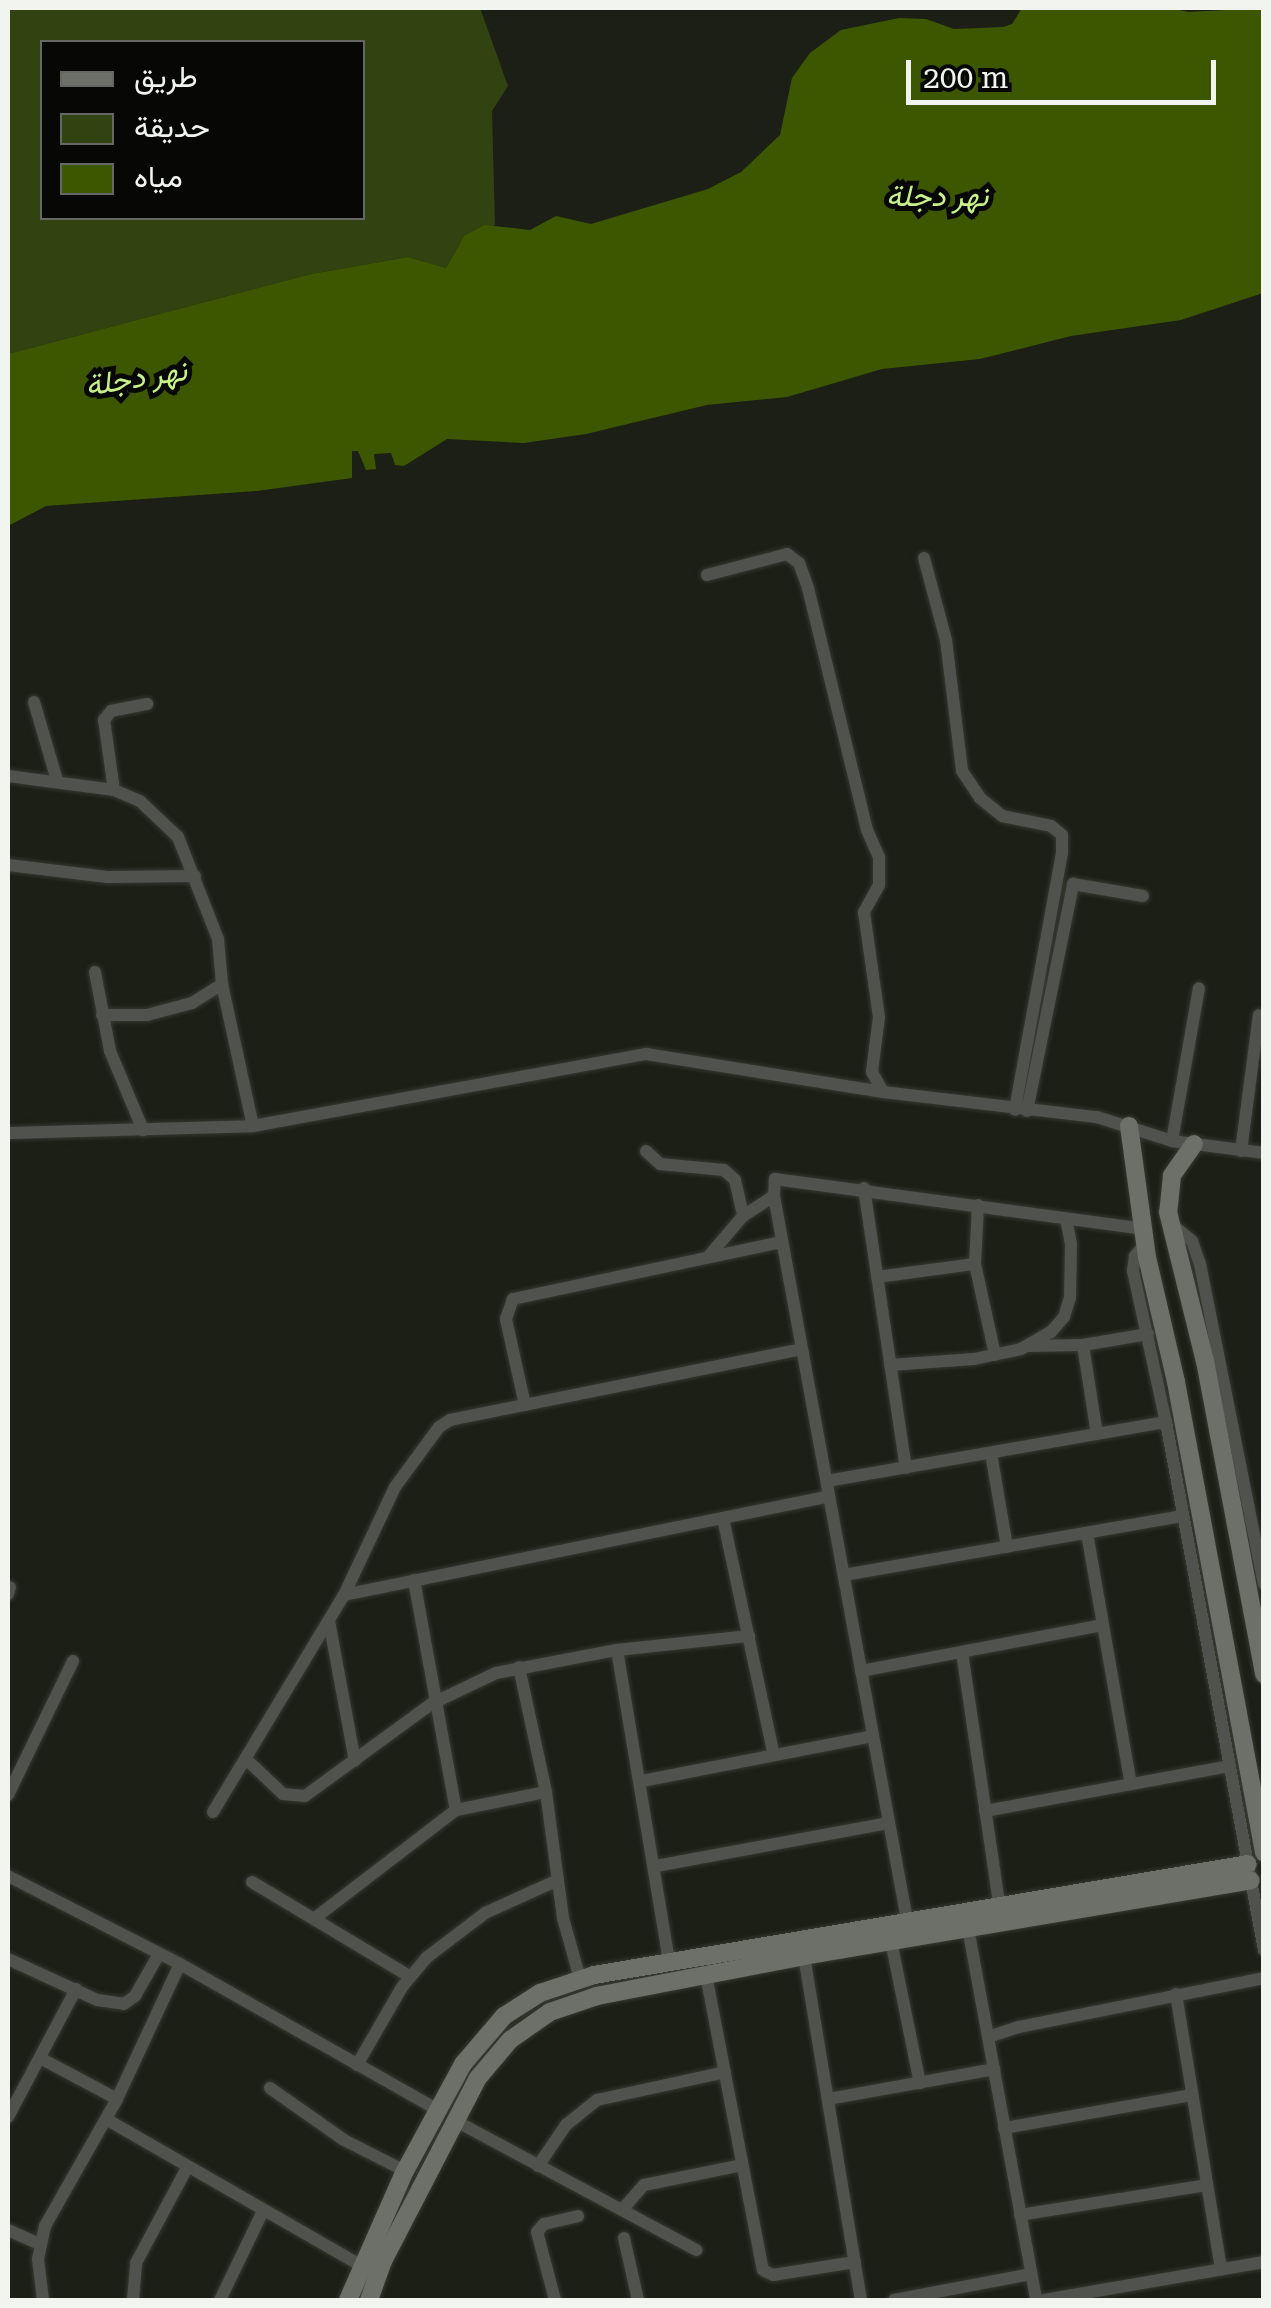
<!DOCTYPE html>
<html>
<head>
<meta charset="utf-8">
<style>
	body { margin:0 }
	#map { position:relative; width:1271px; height:2308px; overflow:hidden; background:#1b1f16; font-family:"Roboto Serif",Vazirmatn,serif }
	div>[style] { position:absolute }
	.green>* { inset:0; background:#314310 }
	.water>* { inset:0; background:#3d5700 }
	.roads { filter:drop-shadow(0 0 2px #353930) drop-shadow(0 0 2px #353930) }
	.street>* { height:12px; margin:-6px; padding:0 6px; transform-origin:6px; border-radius:6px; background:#50524d }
	.secondary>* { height:18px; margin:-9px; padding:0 9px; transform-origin:9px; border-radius:9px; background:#6c7068 }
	span { translate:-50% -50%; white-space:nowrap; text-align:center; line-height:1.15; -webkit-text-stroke:10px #070805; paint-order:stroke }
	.water-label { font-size:30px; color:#c8f289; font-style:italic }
	.frame { position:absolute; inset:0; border:10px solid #f2f5ef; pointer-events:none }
	.legend { position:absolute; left:40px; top:40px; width:325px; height:180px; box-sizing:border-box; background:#070805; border:2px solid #656763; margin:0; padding:12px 18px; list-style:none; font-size:30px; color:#f2f5ef }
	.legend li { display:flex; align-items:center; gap:20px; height:50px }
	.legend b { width:50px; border:2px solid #656763 }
	.scale { position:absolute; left:906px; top:60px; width:310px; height:45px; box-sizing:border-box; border:5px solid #f2f5ef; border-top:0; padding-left:12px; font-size:30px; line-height:35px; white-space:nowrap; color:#f2f5ef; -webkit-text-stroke:8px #070805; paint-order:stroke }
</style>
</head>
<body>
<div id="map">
	<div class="green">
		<i style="clip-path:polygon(evenodd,8px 8px,480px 8px,508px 86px,492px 111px,495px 225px,464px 236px,446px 268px,408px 257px,311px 274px,8px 354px,8px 8px,42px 42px,362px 42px,362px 218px,42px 218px,42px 42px)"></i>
	</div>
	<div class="water">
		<i style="clip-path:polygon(1022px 8px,1171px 8px,1188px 12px,1263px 8px,1263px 293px,1181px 320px,1071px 336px,980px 359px,882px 369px,787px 397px,707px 405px,586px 434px,524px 443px,447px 439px,404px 466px,395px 465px,391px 453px,374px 454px,376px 469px,366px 470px,358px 451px,352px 451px,352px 478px,257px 491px,46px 506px,8px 526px,8px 354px,311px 274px,408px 257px,446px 268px,464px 236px,485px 225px,530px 230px,556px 216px,591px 224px,708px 189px,741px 172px,780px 135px,792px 78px,810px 53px,841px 30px,899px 18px,926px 19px,954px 29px,1003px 27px,1012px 24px)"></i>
	</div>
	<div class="roads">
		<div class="street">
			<i style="left:924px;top:558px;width:85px;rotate:75deg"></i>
			<i style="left:946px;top:640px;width:132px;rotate:83deg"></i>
			<i style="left:962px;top:771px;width:32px;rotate:56deg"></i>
			<i style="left:980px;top:798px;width:28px;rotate:39deg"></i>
			<i style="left:1002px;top:816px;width:50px;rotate:11.5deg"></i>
			<i style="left:1051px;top:826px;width:14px;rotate:39deg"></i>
			<i style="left:1062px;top:835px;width:18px;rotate:90deg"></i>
			<i style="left:1062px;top:853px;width:261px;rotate:100.4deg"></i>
			<i style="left:707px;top:575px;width:83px;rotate:-14.7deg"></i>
			<i style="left:787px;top:554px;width:15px;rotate:37deg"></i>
			<i style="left:799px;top:563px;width:27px;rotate:70deg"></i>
			<i style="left:808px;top:588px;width:249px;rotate:76.3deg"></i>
			<i style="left:867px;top:830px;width:30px;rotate:66deg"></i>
			<i style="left:879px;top:857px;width:28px;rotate:90deg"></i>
			<i style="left:879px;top:885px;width:31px;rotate:119deg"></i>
			<i style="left:864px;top:912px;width:106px;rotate:81.9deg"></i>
			<i style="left:879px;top:1017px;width:55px;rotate:97.3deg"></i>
			<i style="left:872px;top:1072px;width:23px;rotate:61deg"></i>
			<i style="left:883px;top:1092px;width:215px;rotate:6.7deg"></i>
			<i style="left:1097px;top:1117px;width:79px;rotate:17.7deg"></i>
			<i style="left:1172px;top:1141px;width:93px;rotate:7.4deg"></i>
			<i style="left:34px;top:702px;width:81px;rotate:73.6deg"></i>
			<i style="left:8px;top:776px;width:107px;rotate:7.5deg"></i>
			<i style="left:114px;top:790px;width:28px;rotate:23deg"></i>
			<i style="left:140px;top:801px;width:52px;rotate:43.5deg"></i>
			<i style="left:178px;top:837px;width:110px;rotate:68.6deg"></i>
			<i style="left:218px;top:939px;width:45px;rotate:84.9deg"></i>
			<i style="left:222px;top:984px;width:145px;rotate:77.7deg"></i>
			<i style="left:114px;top:790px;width:71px;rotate:-98.1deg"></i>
			<i style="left:104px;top:720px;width:11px;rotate:-52deg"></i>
			<i style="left:111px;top:711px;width:37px;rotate:-11deg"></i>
			<i style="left:8px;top:865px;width:100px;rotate:6.9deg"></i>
			<i style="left:107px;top:877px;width:88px;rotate:-0.7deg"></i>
			<i style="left:95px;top:972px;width:80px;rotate:79.2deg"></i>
			<i style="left:110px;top:1051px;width:86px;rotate:67.3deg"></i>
			<i style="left:102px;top:1015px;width:45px"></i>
			<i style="left:147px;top:1015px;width:47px;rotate:-14.9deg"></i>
			<i style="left:192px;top:1003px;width:36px;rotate:-32deg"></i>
			<i style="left:1027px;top:1111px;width:232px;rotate:-78.5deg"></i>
			<i style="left:1073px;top:884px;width:71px;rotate:9.7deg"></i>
			<i style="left:8px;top:1133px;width:245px;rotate:-1.6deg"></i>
			<i style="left:253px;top:1126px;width:400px;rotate:-10.4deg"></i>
			<i style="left:646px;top:1054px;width:240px;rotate:9.1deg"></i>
			<i style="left:1172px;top:1141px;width:155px;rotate:-80deg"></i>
			<i style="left:646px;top:1151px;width:19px;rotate:43deg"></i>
			<i style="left:660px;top:1164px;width:64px;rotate:5.4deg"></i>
			<i style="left:724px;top:1170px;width:15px;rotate:42deg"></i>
			<i style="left:735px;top:1180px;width:37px;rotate:77deg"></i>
			<i style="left:1241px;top:1151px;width:137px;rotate:-82.5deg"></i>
			<i style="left:864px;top:1188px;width:283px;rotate:81.5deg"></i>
			<i style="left:978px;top:1205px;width:59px;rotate:92.9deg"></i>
			<i style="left:975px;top:1264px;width:93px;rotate:77.6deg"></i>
			<i style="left:1170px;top:1223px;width:28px;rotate:39deg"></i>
			<i style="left:1192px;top:1241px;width:24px;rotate:71deg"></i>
			<i style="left:1200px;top:1264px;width:326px;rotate:78.7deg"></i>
			<i style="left:1145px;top:1244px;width:16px;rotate:130deg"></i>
			<i style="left:1135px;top:1256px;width:15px;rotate:98deg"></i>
			<i style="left:1133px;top:1271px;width:155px;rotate:77.7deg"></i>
			<i style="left:1166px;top:1422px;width:537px;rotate:79.49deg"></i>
			<i style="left:708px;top:1257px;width:54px;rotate:-49.5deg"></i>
			<i style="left:743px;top:1216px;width:37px;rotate:-33deg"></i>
			<i style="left:877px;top:1277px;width:99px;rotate:-7.6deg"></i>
			<i style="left:1083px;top:1345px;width:66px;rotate:-9.6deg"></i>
			<i style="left:1030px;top:1346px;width:53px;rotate:-1.1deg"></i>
			<i style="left:1083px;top:1345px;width:90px;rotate:81.1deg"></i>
			<i style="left:890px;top:1365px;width:84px;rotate:-4.1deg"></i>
			<i style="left:974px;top:1359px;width:48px;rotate:-12deg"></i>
			<i style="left:1021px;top:1349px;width:34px;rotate:-30deg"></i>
			<i style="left:1051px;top:1332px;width:20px;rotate:-49deg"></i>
			<i style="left:1064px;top:1317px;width:21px;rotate:-73deg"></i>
			<i style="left:1070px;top:1297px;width:53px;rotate:-88.9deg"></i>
			<i style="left:1071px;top:1244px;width:25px;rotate:-101deg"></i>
			<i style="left:525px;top:1405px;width:88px;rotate:-102.5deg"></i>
			<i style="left:506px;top:1319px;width:21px;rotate:-71deg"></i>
			<i style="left:513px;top:1299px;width:275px;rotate:-12deg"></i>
			<i style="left:991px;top:1453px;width:95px;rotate:80.3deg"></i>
			<i style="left:827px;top:1481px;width:344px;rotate:-9.9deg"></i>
			<i style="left:723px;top:1518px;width:242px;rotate:77.9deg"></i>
			<i style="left:1087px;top:1533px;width:255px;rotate:80.1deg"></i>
			<i style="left:844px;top:1575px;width:344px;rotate:-9.9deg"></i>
			<i style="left:414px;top:1580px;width:234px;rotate:79.7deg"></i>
			<i style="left:8px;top:1594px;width:7px;rotate:-74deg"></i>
			<i style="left:344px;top:1595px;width:495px;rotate:-11.5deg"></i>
			<i style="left:329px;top:1621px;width:142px;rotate:79.5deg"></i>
			<i style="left:617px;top:1650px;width:316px;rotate:80.5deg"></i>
			<i style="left:962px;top:1652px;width:255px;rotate:81.6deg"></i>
			<i style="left:519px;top:1667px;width:128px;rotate:77.8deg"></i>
			<i style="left:546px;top:1792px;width:127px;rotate:82.3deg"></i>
			<i style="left:563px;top:1918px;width:63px;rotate:74.4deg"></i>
			<i style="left:861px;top:1671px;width:246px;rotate:-10.8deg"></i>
			<i style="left:246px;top:1759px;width:51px;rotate:43.4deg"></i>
			<i style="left:283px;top:1794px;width:22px;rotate:5deg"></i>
			<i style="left:305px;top:1796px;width:156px;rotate:-36.1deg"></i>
			<i style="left:431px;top:1704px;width:72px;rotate:-25.5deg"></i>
			<i style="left:496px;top:1673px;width:123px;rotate:-10.8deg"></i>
			<i style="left:617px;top:1650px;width:133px;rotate:-6.1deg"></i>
			<i style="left:642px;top:1781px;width:235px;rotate:-11deg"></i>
			<i style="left:8px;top:1795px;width:149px;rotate:-64.1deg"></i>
			<i style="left:985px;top:1811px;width:249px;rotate:-10.4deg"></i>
			<i style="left:213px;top:1812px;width:253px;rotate:-58.9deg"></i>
			<i style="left:344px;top:1595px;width:119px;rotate:-64.7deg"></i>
			<i style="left:395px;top:1487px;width:74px;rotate:-53.7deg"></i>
			<i style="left:439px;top:1427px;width:13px;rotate:-32deg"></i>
			<i style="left:450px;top:1420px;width:359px;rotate:-11.4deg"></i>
			<i style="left:656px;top:1866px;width:237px;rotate:-10.5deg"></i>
			<i style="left:8px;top:1876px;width:193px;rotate:27.1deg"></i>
			<i style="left:180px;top:1964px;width:296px;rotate:29.5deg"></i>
			<i style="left:252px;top:1882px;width:183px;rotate:30.9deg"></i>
			<i style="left:315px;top:1918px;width:178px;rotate:-37.5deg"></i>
			<i style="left:456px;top:1810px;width:92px;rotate:-11.3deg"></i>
			<i style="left:907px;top:1920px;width:736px;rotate:-100.41deg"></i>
			<i style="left:774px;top:1196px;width:17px;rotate:-87deg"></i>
			<i style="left:775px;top:1179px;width:371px;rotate:7.7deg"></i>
			<i style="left:968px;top:1928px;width:378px;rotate:79.6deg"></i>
			<i style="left:891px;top:1941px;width:145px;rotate:78.5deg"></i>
			<i style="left:804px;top:1956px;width:349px;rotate:80.6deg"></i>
			<i style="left:8px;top:1959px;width:98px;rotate:24.7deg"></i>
			<i style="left:97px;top:2000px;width:27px;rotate:8deg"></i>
			<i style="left:124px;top:2004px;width:14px;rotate:-36deg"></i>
			<i style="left:135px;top:1996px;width:48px;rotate:-60.3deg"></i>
			<i style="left:706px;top:1975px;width:300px;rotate:79.1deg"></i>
			<i style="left:763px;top:2270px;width:11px;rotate:27deg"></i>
			<i style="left:773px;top:2275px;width:83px;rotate:-9deg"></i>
			<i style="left:1176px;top:1994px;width:279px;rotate:80.7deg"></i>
			<i style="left:988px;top:2037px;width:33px;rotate:-18deg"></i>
			<i style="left:1019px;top:2027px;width:250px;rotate:-11.3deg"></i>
			<i style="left:40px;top:2058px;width:87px;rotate:28deg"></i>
			<i style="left:357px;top:2065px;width:90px;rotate:-60deg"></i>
			<i style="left:402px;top:1987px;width:38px;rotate:-50deg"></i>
			<i style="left:426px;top:1958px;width:74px;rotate:-37.3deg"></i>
			<i style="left:485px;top:1913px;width:80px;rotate:-24.3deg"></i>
			<i style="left:270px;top:2088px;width:90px;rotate:35.1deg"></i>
			<i style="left:344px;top:2140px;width:68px;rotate:26.9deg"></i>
			<i style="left:828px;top:2099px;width:169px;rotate:-10.2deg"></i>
			<i style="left:8px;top:2117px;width:145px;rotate:-62deg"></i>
			<i style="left:106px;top:2119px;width:293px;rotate:29.9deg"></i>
			<i style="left:454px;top:2120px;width:275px;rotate:28.2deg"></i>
			<i style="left:1004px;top:2128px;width:191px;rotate:-10deg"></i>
			<i style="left:538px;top:2166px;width:50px;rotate:-55.7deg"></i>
			<i style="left:566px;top:2125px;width:40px;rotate:-39deg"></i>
			<i style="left:597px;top:2100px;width:131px;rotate:-12.3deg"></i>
			<i style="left:622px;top:2210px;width:33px;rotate:-49deg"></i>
			<i style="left:644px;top:2185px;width:100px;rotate:-11.5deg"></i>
			<i style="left:1020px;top:2215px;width:189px;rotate:-9.1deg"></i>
			<i style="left:8px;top:2230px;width:35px;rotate:24deg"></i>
			<i style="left:624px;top:2238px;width:64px;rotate:77.3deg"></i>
			<i style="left:43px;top:2300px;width:41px;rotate:-97deg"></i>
			<i style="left:38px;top:2259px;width:34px;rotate:-78deg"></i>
			<i style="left:45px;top:2226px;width:146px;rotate:-60.4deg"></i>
			<i style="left:117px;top:2099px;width:149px;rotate:-65deg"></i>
			<i style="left:133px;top:2300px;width:37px;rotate:-85deg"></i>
			<i style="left:136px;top:2263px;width:108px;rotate:-61.8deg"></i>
			<i style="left:220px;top:2300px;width:99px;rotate:-64.2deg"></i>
			<i style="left:555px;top:2300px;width:70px;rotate:-104.8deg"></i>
			<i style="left:537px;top:2232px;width:11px;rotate:-49deg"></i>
			<i style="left:544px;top:2224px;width:35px;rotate:-13deg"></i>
			<i style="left:894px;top:2300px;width:139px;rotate:-10.7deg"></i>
			<i style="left:1044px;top:2300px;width:223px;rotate:-9.8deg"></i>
		</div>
		<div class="secondary">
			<i style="left:1129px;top:1126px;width:132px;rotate:82.2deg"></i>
			<i style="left:1147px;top:1257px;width:128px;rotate:76.9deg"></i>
			<i style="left:1176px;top:1382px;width:479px;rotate:79.4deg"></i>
			<i style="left:1194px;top:1144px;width:39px;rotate:125deg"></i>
			<i style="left:1172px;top:1176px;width:36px;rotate:96deg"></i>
			<i style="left:1168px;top:1212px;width:154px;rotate:76.1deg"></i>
			<i style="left:1205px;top:1361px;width:319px;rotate:79.3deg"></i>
			<i style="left:348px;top:2300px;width:141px;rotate:-66.2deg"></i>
			<i style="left:405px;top:2171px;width:122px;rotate:-61.5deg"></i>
			<i style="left:463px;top:2064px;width:63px;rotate:-49.5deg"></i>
			<i style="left:504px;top:2016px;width:43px;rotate:-32.6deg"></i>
			<i style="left:540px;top:1993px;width:57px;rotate:-18.4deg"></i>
			<i style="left:594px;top:1975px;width:663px;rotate:-9.63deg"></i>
			<i style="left:369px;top:2300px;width:41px;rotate:-70.3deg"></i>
			<i style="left:383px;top:2261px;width:206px;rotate:-62.6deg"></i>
			<i style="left:478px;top:2078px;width:50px;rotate:-49.9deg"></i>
			<i style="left:510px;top:2040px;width:49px;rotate:-35deg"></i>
			<i style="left:550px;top:2012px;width:50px;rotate:-18.8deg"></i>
			<i style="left:597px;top:1996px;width:211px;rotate:-10.9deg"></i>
			<i style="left:804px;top:1956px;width:453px;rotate:-9.6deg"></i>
		</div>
	</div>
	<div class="water-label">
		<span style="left:937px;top:196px">نهر دجلة</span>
		<span style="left:136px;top:378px;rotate:-9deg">نهر دجلة</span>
	</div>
	<div class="frame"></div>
	<ul class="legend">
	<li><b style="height:12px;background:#6c7068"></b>طريق</li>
	<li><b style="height:28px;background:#314310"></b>حديقة</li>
	<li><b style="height:28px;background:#3d5700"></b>مياه</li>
	</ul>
	<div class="scale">200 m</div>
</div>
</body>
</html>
